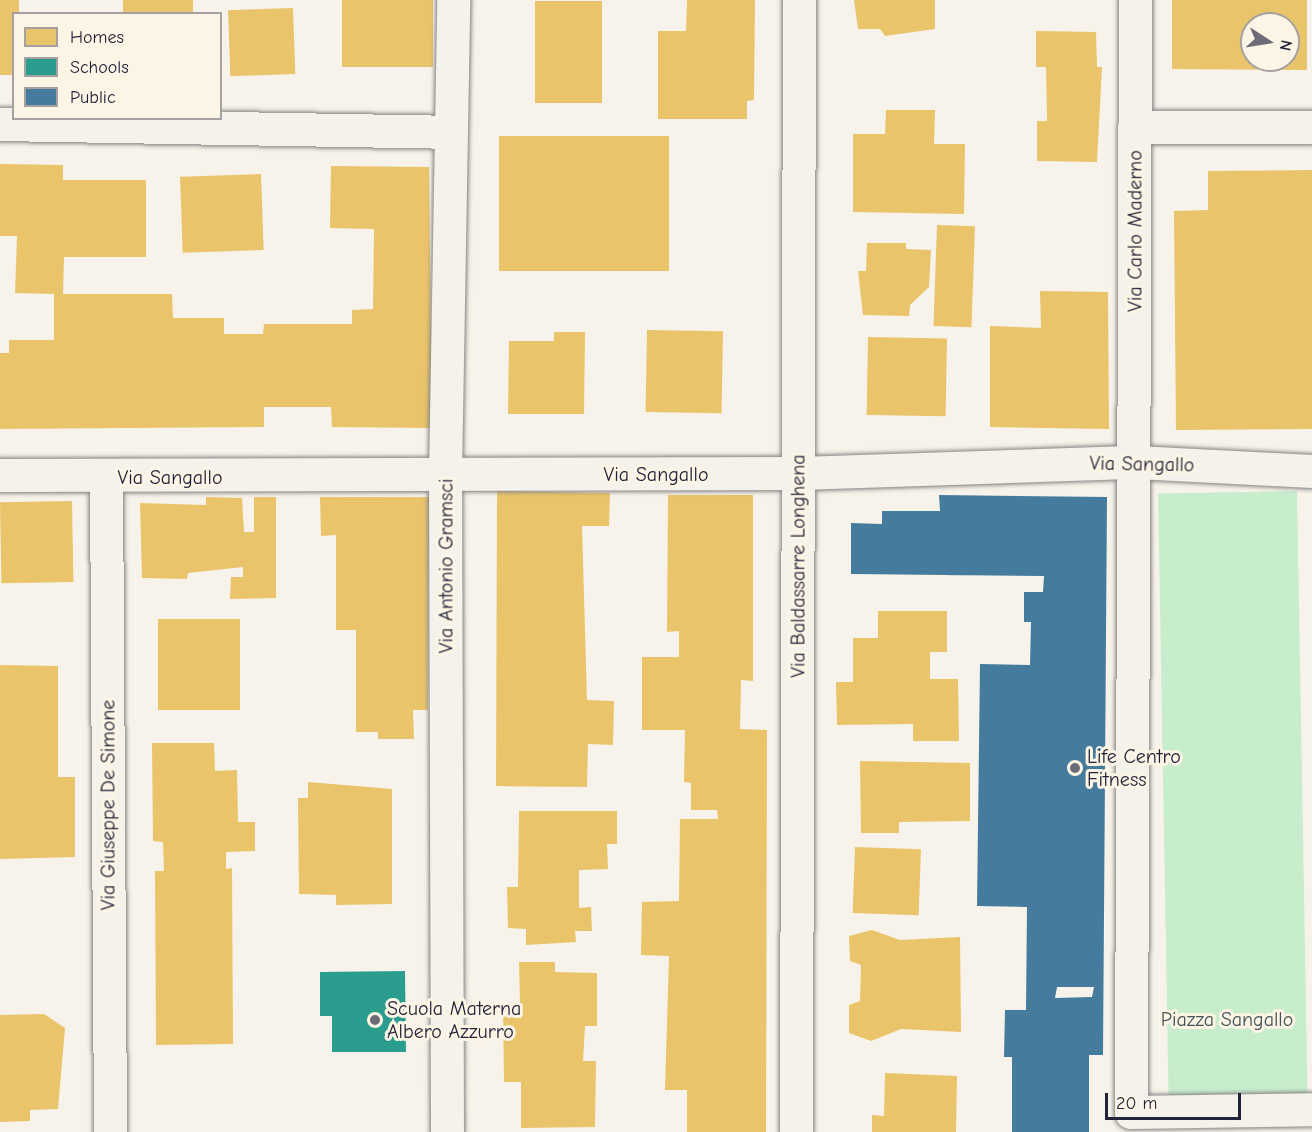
<!DOCTYPE html>
<html>
<head>
<meta charset="utf-8">
<style>
	body { margin:0 }
	#map { position:relative; width:1312px; height:1132px; overflow:hidden; background:#f7f3ea; font-family:"Comic Neue",sans-serif }
	div>[style] { position:absolute }
	.green>* { inset:0; background:#c8edcd; transform-origin:0 0 }
	.homes>* { inset:0; background:#e9c46a; transform-origin:0 0 }
	.schools>* { inset:0; background:#2a9d8f }
	.public>* { inset:0; background:#457b9d }
	.roads { filter:drop-shadow(0 0 2px #868485) drop-shadow(0 0 2px #868485) }
	.minor>* { height:33px; margin:-16.5px; padding:0 16.5px; transform-origin:16.5px; border-radius:16.5px; background:#f5f2ec }
	.dots>* { width:16px; height:16px; translate:-50% -50%; box-sizing:border-box; border:3px solid #fcf5e5; border-radius:50% }
	span { translate:-50% -50%; white-space:nowrap; text-align:center; line-height:1.15; -webkit-text-stroke:6px #fcf5e5; paint-order:stroke }
	.street-label { font-size:20px; color:#22223b }
	.poi-label { font-size:20px; color:#22223b }
	.left { translate:0 -50%; text-align:left }
	.park-label { font-size:20px; color:#42545a }
	.legend { position:absolute; left:12px; top:12px; width:210px; height:108px; box-sizing:border-box; background:#fcf5e5; border:2px solid #a5a1a1; margin:0; padding:8px 10px; list-style:none; font-size:18px; color:#22223b }
	.legend li { display:flex; align-items:center; gap:12px; height:30px }
	.legend b { width:30px; border:2px solid #a5a1a1 }
	.north { position:absolute; left:1240px; top:12px; width:60px; height:60px; box-sizing:border-box; background:#fcf5e5; border:2px solid #a5a1a1; border-radius:50%; rotate:102deg; font-size:16px; font-weight:700; line-height:24px; text-align:center; color:#22223b }
	.north::after { content:''; display:block; margin:auto; width:21px; height:27px; background:#6d6b78; clip-path:polygon(50% 0,100% 100%,50% 72%,0 100%) }
	.scale { position:absolute; left:1105px; top:1093px; width:136px; height:27px; box-sizing:border-box; border:3px solid #22223b; border-top:0; padding-left:8px; font-size:18px; line-height:21px; white-space:nowrap; color:#22223b; -webkit-text-stroke:4px #fcf5e5; paint-order:stroke }
</style>
</head>
<body>
<div id="map">
	<div class="green">
		<i style="left:1297px;top:491px;width:602px;height:139px;rotate:89deg"></i>
	</div>
	<div class="homes">
		<i style="clip-path:polygon(0 0,19px 0,19px 14px,14px 14px,14px 75px,0 75px)"></i>
		<i style="left:123px;top:0;width:70px;height:16px"></i>
		<i style="left:342px;top:0;width:91px;height:67px"></i>
		<i style="clip-path:polygon(687px 0,755px 0,754px 100px,747px 101px,747px 119px,658px 119px,658px 31px,686px 31px)"></i>
		<i style="clip-path:polygon(854px 0,935px 0,935px 29px,885px 36px,880px 29px,858px 29px)"></i>
		<i style="clip-path:polygon(evenodd,1172px 0,1307px 0,1307px 70px,1172px 69px,1172px 0,1252px 24px,1288px 24px,1288px 60px,1252px 60px,1252px 24px)"></i>
		<i style="left:602px;top:1px;width:102px;height:67px;rotate:90deg"></i>
		<i style="left:293px;top:8px;width:66px;height:65px;rotate:88deg"></i>
		<i style="clip-path:polygon(1036px 31px,1096px 32px,1097px 67px,1102px 67px,1097px 162px,1037px 161px,1037px 121px,1047px 121px,1046px 67px,1036px 67px)"></i>
		<i style="clip-path:polygon(886px 110px,935px 110px,934px 144px,965px 144px,964px 214px,853px 212px,853px 134px,885px 134px)"></i>
		<i style="left:499px;top:136px;width:170px;height:135px"></i>
		<i style="clip-path:polygon(0 164px,63px 165px,63px 180px,146px 180px,146px 257px,64px 257px,63px 294px,172px 294px,173px 318px,224px 318px,224px 334px,263px 334px,264px 324px,352px 324px,352px 310px,373px 309px,374px 229px,330px 228px,331px 166px,429px 167px,432px 428px,332px 427px,331px 407px,264px 407px,264px 427px,0 429px,0 353px,9px 353px,9px 340px,54px 340px,54px 294px,15px 293px,17px 236px,0 236px)"></i>
		<i style="clip-path:polygon(1312px 170px,1312px 429px,1176px 430px,1174px 211px,1208px 210px,1208px 171px)"></i>
		<i style="left:261px;top:174px;width:76px;height:81px;rotate:88deg"></i>
		<i style="left:937px;top:225px;width:38px;height:101px;rotate:2deg"></i>
		<i style="clip-path:polygon(867px 243px,906px 243px,906px 249px,931px 250px,929px 287px,910px 305px,909px 316px,863px 315px,858px 271px,866px 271px)"></i>
		<i style="clip-path:polygon(1040px 291px,1108px 292px,1109px 429px,990px 427px,990px 326px,1041px 328px)"></i>
		<i style="left:647px;top:330px;width:76px;height:82px;rotate:1deg"></i>
		<i style="clip-path:polygon(554px 332px,585px 332px,584px 414px,508px 414px,509px 341px,554px 341px)"></i>
		<i style="left:868px;top:337px;width:79px;height:78px;rotate:1deg"></i>
		<i style="clip-path:polygon(497px 491px,610px 493px,609px 526px,582px 526px,587px 700px,614px 701px,613px 745px,588px 744px,587px 787px,496px 786px)"></i>
		<i style="clip-path:polygon(668px 495px,753px 495px,753px 681px,741px 680px,740px 729px,767px 730px,766px 1132px,687px 1132px,687px 1090px,665px 1090px,669px 956px,641px 955px,642px 902px,679px 901px,680px 819px,718px 819px,717px 810px,691px 810px,691px 783px,684px 782px,685px 730px,642px 730px,642px 657px,679px 657px,679px 631px,667px 632px)"></i>
		<i style="clip-path:polygon(206px 497px,242px 498px,244px 532px,254px 532px,254px 497px,276px 497px,276px 598px,230px 599px,231px 577px,243px 577px,243px 567px,188px 573px,187px 579px,142px 578px,140px 503px,206px 505px)"></i>
		<i style="clip-path:polygon(320px 497px,429px 497px,428px 710px,413px 710px,414px 739px,378px 739px,378px 732px,356px 732px,356px 630px,336px 630px,336px 535px,321px 536px)"></i>
		<i style="left:72px;top:501px;width:81px;height:72px;rotate:89deg"></i>
		<i style="clip-path:polygon(878px 611px,947px 611px,947px 652px,930px 652px,930px 679px,958px 679px,959px 741px,913px 741px,913px 724px,837px 725px,836px 682px,853px 682px,853px 638px,878px 638px)"></i>
		<i style="left:240px;top:619px;width:91px;height:82px;rotate:90deg"></i>
		<i style="clip-path:polygon(0 665px,58px 666px,58px 777px,75px 777px,75px 857px,0 859px)"></i>
		<i style="clip-path:polygon(152px 743px,214px 743px,215px 771px,237px 770px,238px 822px,255px 822px,255px 851px,226px 852px,226px 869px,232px 868px,233px 1044px,156px 1045px,155px 871px,164px 871px,163px 842px,153px 841px)"></i>
		<i style="clip-path:polygon(860px 761px,970px 763px,970px 821px,899px 822px,899px 833px,861px 833px)"></i>
		<i style="clip-path:polygon(308px 782px,392px 789px,392px 904px,336px 905px,336px 895px,299px 894px,298px 798px,308px 798px)"></i>
		<i style="clip-path:polygon(519px 811px,617px 811px,617px 844px,607px 844px,608px 869px,579px 870px,579px 908px,591px 907px,592px 931px,575px 931px,576px 942px,526px 945px,526px 929px,508px 928px,507px 887px,518px 887px)"></i>
		<i style="left:855px;top:847px;width:66px;height:66px;rotate:2deg"></i>
		<i style="clip-path:polygon(872px 930px,900px 940px,960px 937px,961px 1032px,901px 1029px,871px 1041px,849px 1033px,849px 1005px,860px 1001px,861px 965px,850px 961px,849px 936px)"></i>
		<i style="clip-path:polygon(519px 962px,555px 962px,555px 972px,597px 973px,597px 1026px,585px 1026px,583px 1061px,596px 1061px,595px 1127px,521px 1128px,521px 1082px,504px 1082px,503px 1005px,520px 1005px)"></i>
		<i style="clip-path:polygon(44px 1014px,65px 1028px,58px 1109px,30px 1110px,30px 1121px,0 1122px,0 1015px)"></i>
		<i style="clip-path:polygon(885px 1073px,957px 1076px,956px 1132px,872px 1132px,872px 1115px,884px 1116px)"></i>
	</div>
	<div class="schools">
		<i style="clip-path:polygon(405px 971px,406px 1052px,332px 1052px,332px 1016px,320px 1016px,320px 972px)"></i>
	</div>
	<div class="public">
		<i style="clip-path:polygon(evenodd,939px 495px,1107px 497px,1103px 1055px,1089px 1055px,1089px 1132px,1012px 1132px,1012px 1057px,1004px 1057px,1005px 1010px,1026px 1010px,1027px 907px,977px 906px,980px 664px,1030px 665px,1031px 622px,1024px 622px,1024px 592px,1043px 592px,1044px 576px,851px 574px,851px 523px,882px 524px,882px 511px,940px 511px,939px 495px,1057px 987px,1094px 987px,1092px 997px,1055px 998px,1057px 987px)"></i>
	</div>
	<div class="roads">
		<div class="minor">
			<i style="left:1135px;top:0;width:1112px;rotate:90.21deg"></i>
			<i style="left:1131px;top:1112px;width:181px;rotate:-0.9deg"></i>
			<i style="left:0;top:124px;width:450px;rotate:1deg"></i>
			<i style="left:1134px;top:127px;width:178px"></i>
			<i style="left:0;top:475px;width:799px;rotate:-0.14deg"></i>
			<i style="left:799px;top:473px;width:337px;rotate:-1.9deg"></i>
			<i style="left:1136px;top:462px;width:176px;rotate:2.9deg"></i>
			<i style="left:106px;top:478px;width:654px;rotate:89.65deg"></i>
			<i style="left:447px;top:1132px;width:658px;rotate:-90.17deg"></i>
			<i style="left:445px;top:474px;width:474px;rotate:-89deg"></i>
			<i style="left:796px;top:1132px;width:1132px;rotate:-89.85deg"></i>
		</div>
	</div>
	<div class="dots">
		<i style="left:1075px;top:768px;background:#6d6b78"></i>
		<i style="left:375px;top:1020px;background:#6d6b78"></i>
	</div>
	<div class="street-label">
		<span style="left:1135px;top:231px;rotate:-90deg">Via Carlo Maderno</span>
		<span style="left:1142px;top:464px;rotate:1deg">Via Sangallo</span>
		<span style="left:656px;top:474px">Via Sangallo</span>
		<span style="left:170px;top:477px">Via Sangallo</span>
		<span style="left:446px;top:566px;rotate:-90deg">Via Antonio Gramsci</span>
		<span style="left:798px;top:566px;rotate:-90deg">Via Baldassarre Longhena</span>
		<span style="left:108px;top:805px;rotate:-90deg">Via Giuseppe De Simone</span>
	</div>
	<div class="poi-label">
		<span class="left" style="left:1087px;top:768px">Life Centro<br>Fitness</span>
		<span class="left" style="left:387px;top:1020px">Scuola Materna<br>Albero Azzurro</span>
	</div>
	<div class="park-label">
		<span style="left:1227px;top:1019px">Piazza Sangallo</span>
	</div>
	<ul class="legend">
	<li><b style="height:16px;background:#e9c46a"></b>Homes</li>
	<li><b style="height:16px;background:#2a9d8f"></b>Schools</li>
	<li><b style="height:16px;background:#457b9d"></b>Public</li>
	</ul>
	<div class="north">N</div>
	<div class="scale">20 m</div>
</div>
</body>
</html>
